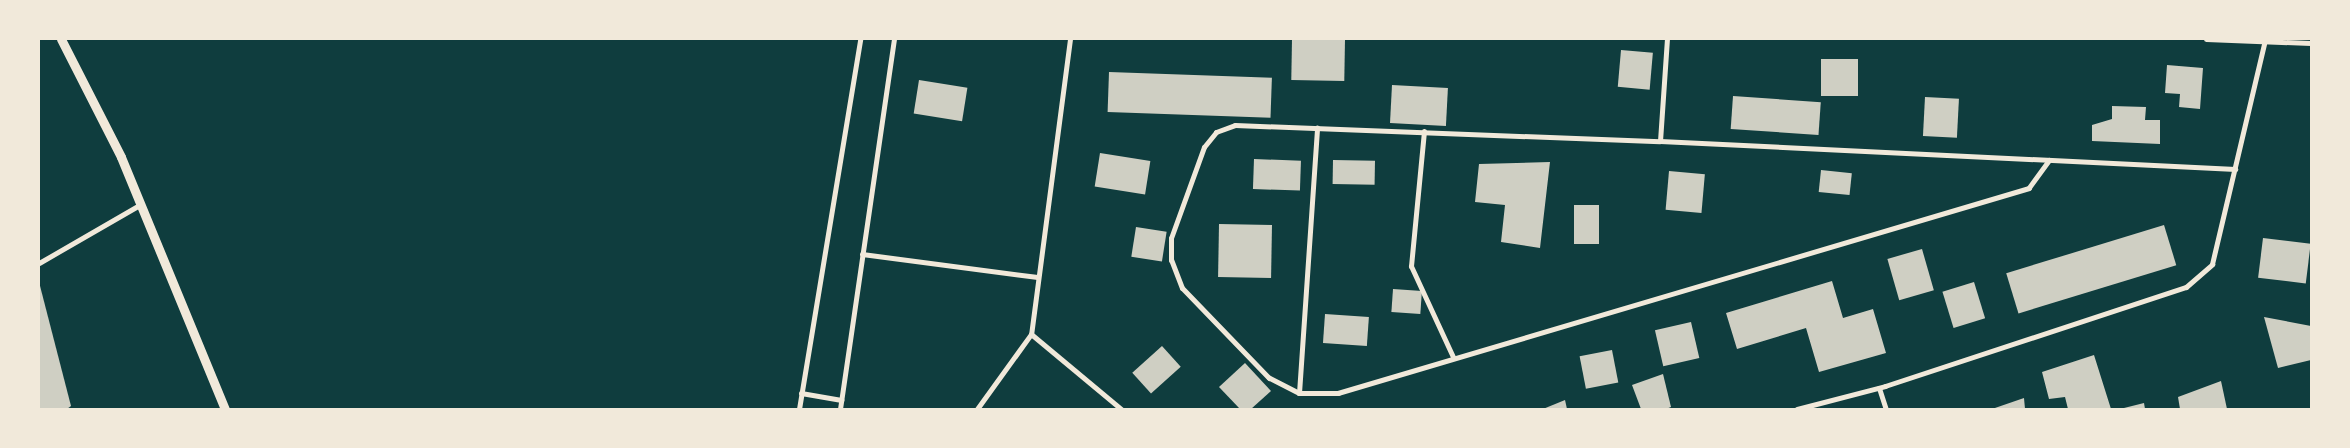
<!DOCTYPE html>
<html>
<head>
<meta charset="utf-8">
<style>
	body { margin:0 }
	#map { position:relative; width:2350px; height:448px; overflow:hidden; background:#0f3d3e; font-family:Barlow,sans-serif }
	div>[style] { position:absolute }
	.building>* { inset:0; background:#cfcfc3; transform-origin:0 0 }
	.minor>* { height:5px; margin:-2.5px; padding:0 2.5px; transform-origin:2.5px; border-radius:2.5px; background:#f1e9da }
	.tertiary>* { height:9px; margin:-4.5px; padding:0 4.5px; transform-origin:4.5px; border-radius:4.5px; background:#f1e9da }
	span { translate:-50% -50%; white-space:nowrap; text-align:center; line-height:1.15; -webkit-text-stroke:5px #f1e9da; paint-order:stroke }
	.frame { position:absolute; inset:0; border:40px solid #f1e9da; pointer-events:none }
</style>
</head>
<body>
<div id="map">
	<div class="building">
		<i style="left:1292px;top:39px;width:53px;height:41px;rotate:1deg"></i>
		<i style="left:1621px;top:50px;width:32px;height:37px;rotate:5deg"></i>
		<i style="left:1821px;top:59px;width:37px;height:37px"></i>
		<i style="clip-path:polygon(2167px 65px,2203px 68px,2200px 109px,2179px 107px,2180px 94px,2165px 93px)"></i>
		<i style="left:1109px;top:72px;width:163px;height:40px;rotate:2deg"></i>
		<i style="left:919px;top:80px;width:49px;height:34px;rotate:9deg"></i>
		<i style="left:1392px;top:85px;width:56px;height:38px;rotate:3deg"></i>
		<i style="left:1733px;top:96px;width:88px;height:33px;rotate:4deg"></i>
		<i style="left:1925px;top:97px;width:34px;height:39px;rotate:3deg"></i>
		<i style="clip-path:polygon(2112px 106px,2146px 107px,2145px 120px,2160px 120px,2160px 144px,2092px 141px,2092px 125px,2112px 119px)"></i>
		<i style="left:1100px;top:153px;width:51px;height:34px;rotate:9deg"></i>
		<i style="left:1254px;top:159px;width:47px;height:30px;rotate:2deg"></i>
		<i style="left:1333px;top:160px;width:42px;height:24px;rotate:1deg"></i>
		<i style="clip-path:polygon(1550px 162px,1540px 248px,1501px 242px,1505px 205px,1475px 202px,1479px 164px)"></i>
		<i style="left:1821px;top:170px;width:31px;height:22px;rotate:6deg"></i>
		<i style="left:1669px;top:171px;width:36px;height:39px;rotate:5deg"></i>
		<i style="left:1599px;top:205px;width:39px;height:25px;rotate:90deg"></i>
		<i style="left:1219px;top:224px;width:53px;height:53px;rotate:1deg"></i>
		<i style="left:2164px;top:225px;width:42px;height:165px;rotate:73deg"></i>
		<i style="left:1136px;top:227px;width:31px;height:30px;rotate:9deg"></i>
		<i style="left:2263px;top:238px;width:48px;height:40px;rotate:7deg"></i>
		<i style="left:1922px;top:249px;width:43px;height:36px;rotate:74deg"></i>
		<i style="clip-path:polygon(1832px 281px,1843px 318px,1873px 309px,1886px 353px,1819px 372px,1806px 328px,1737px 349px,1726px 313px)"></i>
		<i style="clip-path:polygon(39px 282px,71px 406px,67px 409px,39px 409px)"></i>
		<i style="left:1974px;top:282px;width:38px;height:33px;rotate:73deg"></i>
		<i style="left:1393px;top:289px;width:29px;height:23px;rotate:4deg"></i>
		<i style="left:1325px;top:314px;width:44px;height:29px;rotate:4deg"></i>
		<i style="clip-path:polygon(2264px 317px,2311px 326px,2311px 360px,2278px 368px)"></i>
		<i style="left:1691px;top:322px;width:37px;height:37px;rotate:77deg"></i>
		<i style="left:1162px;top:346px;width:28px;height:40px;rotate:48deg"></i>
		<i style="left:1612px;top:350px;width:33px;height:33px;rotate:79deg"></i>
		<i style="clip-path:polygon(2094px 355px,2111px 409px,2068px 409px,2065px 397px,2049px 399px,2042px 372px)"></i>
		<i style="clip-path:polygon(1245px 363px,1271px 391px,1251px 409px,1240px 409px,1219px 387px)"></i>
		<i style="clip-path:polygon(1663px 374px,1671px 407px,1666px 409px,1641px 409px,1632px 385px)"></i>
		<i style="clip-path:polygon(2221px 381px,2227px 409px,2180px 409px,2178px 397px)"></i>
		<i style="clip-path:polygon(2024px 398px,2025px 409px,1992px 409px)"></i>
		<i style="clip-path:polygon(1565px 400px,1567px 409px,1543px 409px)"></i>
		<i style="clip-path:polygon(2144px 403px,2145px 409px,2120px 409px)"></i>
	</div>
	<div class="minor">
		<i style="left:1070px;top:39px;width:298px;rotate:97.5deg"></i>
		<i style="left:1031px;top:334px;width:117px;rotate:39.8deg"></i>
		<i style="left:2206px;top:39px;width:105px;rotate:2.2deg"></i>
		<i style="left:1424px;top:131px;width:136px;rotate:95.5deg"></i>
		<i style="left:1411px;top:266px;width:100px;rotate:65.2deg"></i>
		<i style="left:1660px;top:141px;width:102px;rotate:-86.1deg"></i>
		<i style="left:2049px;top:160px;width:34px;rotate:126deg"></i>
		<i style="left:2029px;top:188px;width:721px;rotate:163.48deg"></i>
		<i style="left:1338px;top:393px;width:39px;rotate:180deg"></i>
		<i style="left:1299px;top:393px;width:34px;rotate:-153deg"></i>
		<i style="left:1269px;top:378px;width:125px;rotate:-134deg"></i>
		<i style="left:1182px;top:288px;width:30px;rotate:-111deg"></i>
		<i style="left:1171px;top:260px;width:22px;rotate:-90deg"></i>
		<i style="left:1171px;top:238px;width:97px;rotate:-70.1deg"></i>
		<i style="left:1204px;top:147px;width:19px;rotate:-51deg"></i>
		<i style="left:1216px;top:132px;width:20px;rotate:-20deg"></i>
		<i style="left:1235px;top:125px;width:425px;rotate:2.2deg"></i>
		<i style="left:1660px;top:141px;width:576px;rotate:2.79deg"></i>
		<i style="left:862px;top:254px;width:177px;rotate:7.5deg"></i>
		<i style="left:39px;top:263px;width:118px;rotate:-30deg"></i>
		<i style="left:1879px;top:388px;width:22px;rotate:72deg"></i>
		<i style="left:801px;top:393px;width:41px;rotate:9.9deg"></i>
		<i style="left:1299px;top:393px;width:266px;rotate:-86.1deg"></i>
		<i style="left:799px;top:409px;width:375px;rotate:-80.6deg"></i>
		<i style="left:840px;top:409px;width:374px;rotate:-81.7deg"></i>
		<i style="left:977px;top:409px;width:92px;rotate:-54.2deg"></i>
		<i style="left:1797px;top:409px;width:91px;rotate:-14.6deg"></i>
		<i style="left:1885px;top:386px;width:317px;rotate:-18.2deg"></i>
		<i style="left:2186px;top:287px;width:35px;rotate:-41deg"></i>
		<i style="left:2212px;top:264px;width:231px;rotate:-76.7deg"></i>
	</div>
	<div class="tertiary">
		<i style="left:61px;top:39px;width:132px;rotate:63deg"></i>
		<i style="left:121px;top:157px;width:273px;rotate:67.6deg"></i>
	</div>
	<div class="frame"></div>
</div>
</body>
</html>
